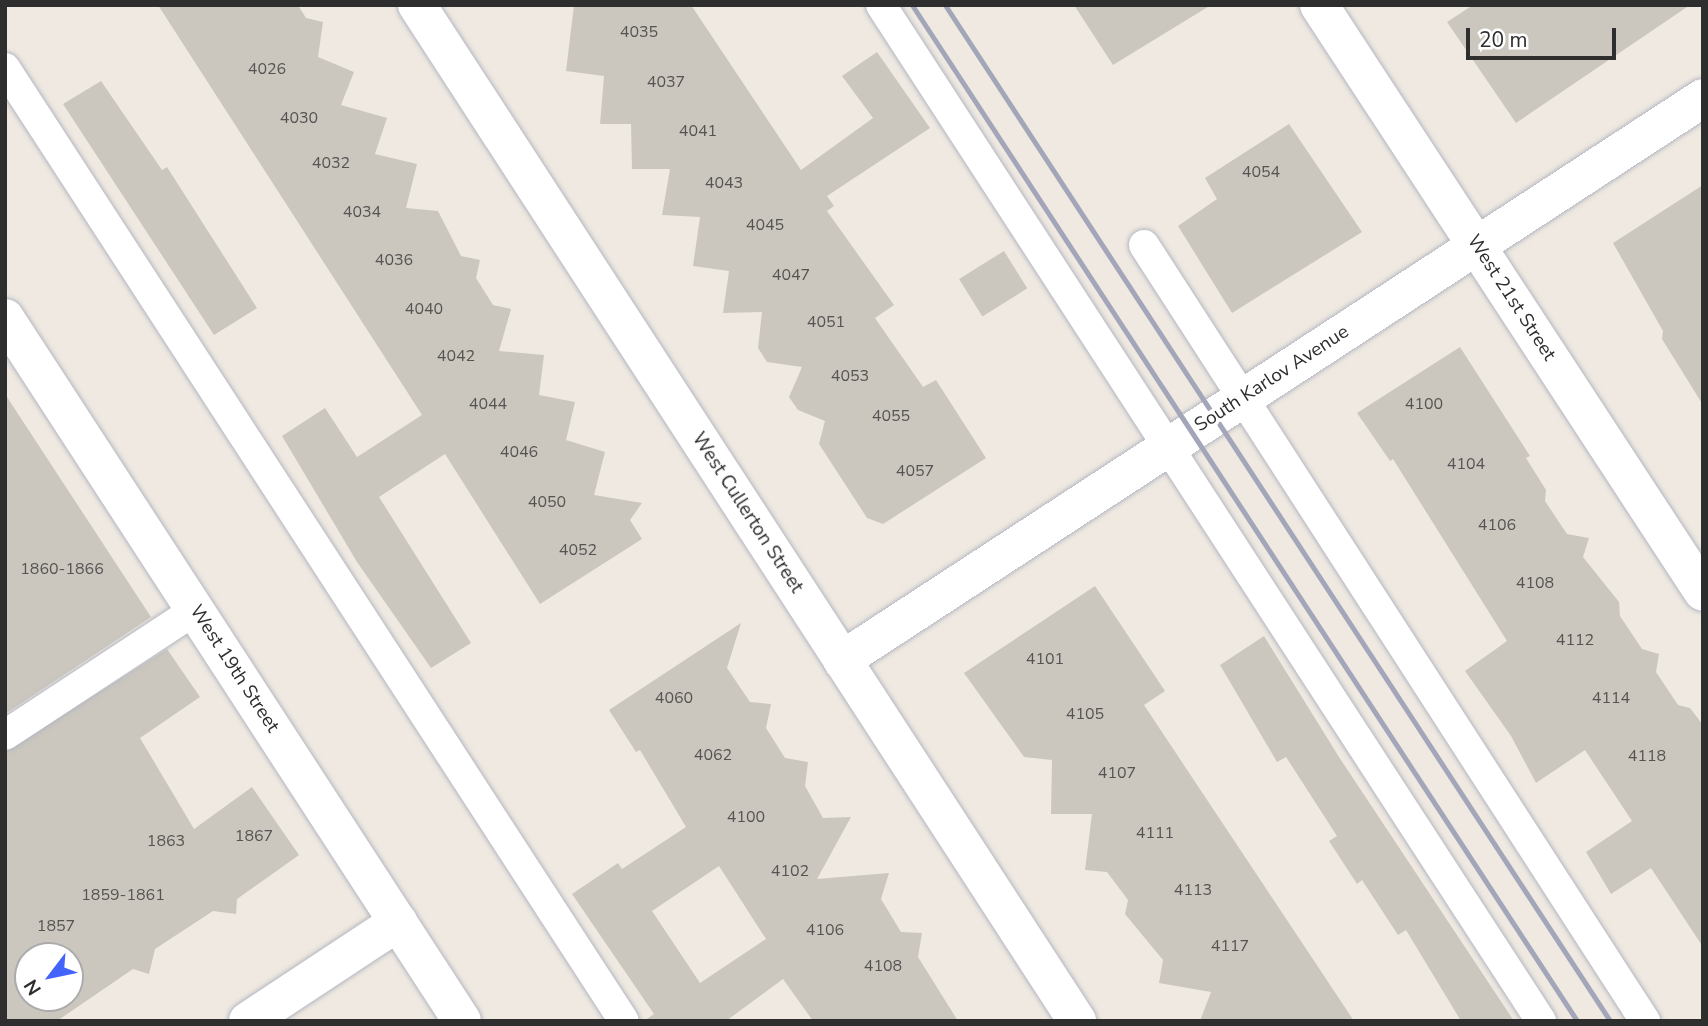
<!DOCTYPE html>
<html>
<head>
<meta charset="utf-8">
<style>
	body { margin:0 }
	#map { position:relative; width:1708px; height:1026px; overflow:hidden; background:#efe9e1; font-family:"Nunito Sans",sans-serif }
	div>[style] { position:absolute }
	.building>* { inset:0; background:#cbc7bf; transform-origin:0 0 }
	.roads { filter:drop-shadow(0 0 2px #b4b7c1) drop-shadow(0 0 2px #b4b7c1) }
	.lane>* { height:30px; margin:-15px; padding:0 15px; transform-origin:15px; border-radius:15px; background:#fff }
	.street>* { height:38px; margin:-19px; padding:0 19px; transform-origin:19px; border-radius:19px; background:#fff }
	.rail>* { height:5px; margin:-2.5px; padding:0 2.5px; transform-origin:2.5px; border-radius:2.5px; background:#a3a6b8 }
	span { translate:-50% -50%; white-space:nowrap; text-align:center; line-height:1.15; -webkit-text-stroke:7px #fff; paint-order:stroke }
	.number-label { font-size:16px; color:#555452 }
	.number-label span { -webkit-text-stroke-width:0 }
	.street-label { font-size:19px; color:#2e2e2e }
	.frame { position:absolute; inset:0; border:7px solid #2e2e2e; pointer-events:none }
	.north { position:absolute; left:14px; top:942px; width:70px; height:70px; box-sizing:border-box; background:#fff; border:2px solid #ababab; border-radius:50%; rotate:238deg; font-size:19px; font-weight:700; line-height:28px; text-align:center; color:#2e2e2e }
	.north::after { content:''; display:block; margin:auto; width:24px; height:32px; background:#4264fb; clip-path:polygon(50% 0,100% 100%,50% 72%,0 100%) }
	.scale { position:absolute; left:1466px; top:28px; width:150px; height:32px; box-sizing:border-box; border:4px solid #2e2e2e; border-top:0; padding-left:9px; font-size:21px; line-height:24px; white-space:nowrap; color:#2e2e2e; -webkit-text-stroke:5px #fff; paint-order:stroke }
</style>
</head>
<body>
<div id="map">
	<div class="building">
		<i style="clip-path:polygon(158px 5px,298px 5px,306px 18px,323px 22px,318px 57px,354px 72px,341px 105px,387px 118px,375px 154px,417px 164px,406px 208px,438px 211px,461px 256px,480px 260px,476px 278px,493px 305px,511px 309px,499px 351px,544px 355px,539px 395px,575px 402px,566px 440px,605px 452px,594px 495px,642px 503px,630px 520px,642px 539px,540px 604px,445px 454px,379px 497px,471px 643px,431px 668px,357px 562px,282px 436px,325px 408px,357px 457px,422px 415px)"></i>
		<i style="clip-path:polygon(574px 5px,691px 5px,801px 170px,873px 118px,842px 76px,877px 52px,930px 128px,827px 196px,834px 206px,827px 211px,894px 305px,875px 318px,923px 387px,936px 380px,986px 458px,883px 524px,867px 518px,819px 444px,825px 421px,798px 410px,789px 397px,802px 367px,767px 362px,758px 348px,762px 312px,723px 313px,729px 271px,693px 266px,700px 217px,662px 215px,670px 169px,632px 169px,631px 124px,600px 124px,604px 76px,566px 71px)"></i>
		<i style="clip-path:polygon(1074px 5px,1211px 5px,1113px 65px)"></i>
		<i style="clip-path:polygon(1473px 5px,1690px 5px,1516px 123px,1447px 22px)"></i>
		<i style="clip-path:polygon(101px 81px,162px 170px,167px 167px,257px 308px,214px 335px,63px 104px)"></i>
		<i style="clip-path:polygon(1289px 124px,1362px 232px,1232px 313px,1178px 226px,1217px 199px,1205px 178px)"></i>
		<i style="clip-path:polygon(1703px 185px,1703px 405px,1662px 339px,1663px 331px,1613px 243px)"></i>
		<i style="left:1004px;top:251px;width:44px;height:53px;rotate:58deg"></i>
		<i style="clip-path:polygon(1460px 347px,1530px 456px,1526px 458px,1546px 490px,1545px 501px,1567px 534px,1589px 538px,1583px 557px,1619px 602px,1620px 616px,1642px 649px,1659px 654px,1656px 672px,1678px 705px,1690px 708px,1703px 725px,1703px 947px,1651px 868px,1611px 894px,1586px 852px,1632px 821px,1585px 750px,1536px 783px,1511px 736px,1465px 671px,1507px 641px,1393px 459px,1390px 461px,1357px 413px)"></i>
		<i style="clip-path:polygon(5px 394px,151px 617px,5px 714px)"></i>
		<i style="clip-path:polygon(1095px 586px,1165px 691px,1144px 705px,1354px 1021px,1200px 1021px,1211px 992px,1159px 983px,1163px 960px,1125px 914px,1128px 900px,1107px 872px,1085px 870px,1092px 814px,1051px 814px,1052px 760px,1024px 757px,964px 673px)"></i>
		<i style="clip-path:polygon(evenodd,741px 623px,727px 668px,750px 702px,771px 704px,766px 728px,785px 758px,808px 762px,805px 786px,823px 818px,851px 817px,817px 879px,889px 873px,881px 899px,901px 932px,922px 933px,918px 957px,958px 1021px,813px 1021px,783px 979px,726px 1021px,644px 1021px,654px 1014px,572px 894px,618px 863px,622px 869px,686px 827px,640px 750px,636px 752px,609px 710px,741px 623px,719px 866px,766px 939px,700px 983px,652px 911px,719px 866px)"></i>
		<i style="clip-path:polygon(1264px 636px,1339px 757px,1514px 1021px,1461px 1021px,1406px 930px,1398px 935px,1362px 880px,1357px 884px,1329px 841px,1337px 836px,1286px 757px,1277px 762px,1220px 665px)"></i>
		<i style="clip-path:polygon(evenodd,167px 649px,200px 697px,140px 738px,194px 829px,252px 787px,299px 855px,237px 899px,236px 914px,213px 911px,155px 949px,149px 974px,133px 969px,57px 1021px,5px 1021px,5px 752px,167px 649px,28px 956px,70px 956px,70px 998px,28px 998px,28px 956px)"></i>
	</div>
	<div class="roads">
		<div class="lane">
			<i style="left:881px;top:5px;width:1212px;rotate:56.99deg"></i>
			<i style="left:5px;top:68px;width:1136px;rotate:57deg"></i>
			<i style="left:1144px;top:245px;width:924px;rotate:57.15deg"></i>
			<i style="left:5px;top:735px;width:227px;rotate:-33.3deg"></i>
		</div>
		<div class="street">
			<i style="left:417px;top:5px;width:1212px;rotate:56.99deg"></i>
			<i style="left:1319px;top:5px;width:701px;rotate:56.81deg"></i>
			<i style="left:5px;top:318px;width:838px;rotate:56.97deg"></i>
			<i style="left:842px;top:660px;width:1028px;rotate:-33.13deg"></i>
			<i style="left:248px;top:1021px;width:180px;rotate:-33.4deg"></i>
		</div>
	</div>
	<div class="rail">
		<i style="left:912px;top:5px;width:1214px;rotate:56.79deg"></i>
		<i style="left:945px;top:5px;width:1214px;rotate:56.79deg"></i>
	</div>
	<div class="number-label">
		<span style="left:639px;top:32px">4035</span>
		<span style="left:267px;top:69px">4026</span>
		<span style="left:666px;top:82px">4037</span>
		<span style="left:299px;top:118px">4030</span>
		<span style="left:698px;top:131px">4041</span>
		<span style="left:331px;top:163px">4032</span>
		<span style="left:1261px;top:172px">4054</span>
		<span style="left:724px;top:183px">4043</span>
		<span style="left:362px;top:212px">4034</span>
		<span style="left:765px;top:225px">4045</span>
		<span style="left:394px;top:260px">4036</span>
		<span style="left:791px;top:275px">4047</span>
		<span style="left:424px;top:309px">4040</span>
		<span style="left:826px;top:322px">4051</span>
		<span style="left:456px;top:356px">4042</span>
		<span style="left:850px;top:376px">4053</span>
		<span style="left:488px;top:404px">4044</span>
		<span style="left:1424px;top:404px">4100</span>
		<span style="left:891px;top:416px">4055</span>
		<span style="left:519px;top:452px">4046</span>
		<span style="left:1466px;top:464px">4104</span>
		<span style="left:915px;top:471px">4057</span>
		<span style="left:547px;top:502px">4050</span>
		<span style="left:1497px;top:525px">4106</span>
		<span style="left:578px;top:550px">4052</span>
		<span style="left:62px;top:569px">1860-1866</span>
		<span style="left:1535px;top:583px">4108</span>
		<span style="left:1575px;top:640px">4112</span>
		<span style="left:1045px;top:659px">4101</span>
		<span style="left:674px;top:698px">4060</span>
		<span style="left:1611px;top:698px">4114</span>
		<span style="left:1085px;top:714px">4105</span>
		<span style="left:713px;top:755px">4062</span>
		<span style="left:1647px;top:756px">4118</span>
		<span style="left:1117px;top:773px">4107</span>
		<span style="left:746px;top:817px">4100</span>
		<span style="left:1155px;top:833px">4111</span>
		<span style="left:254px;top:836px">1867</span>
		<span style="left:166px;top:841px">1863</span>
		<span style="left:790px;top:871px">4102</span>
		<span style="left:1193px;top:890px">4113</span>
		<span style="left:123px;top:895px">1859-1861</span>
		<span style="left:56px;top:926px">1857</span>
		<span style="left:825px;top:930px">4106</span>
		<span style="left:1230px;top:946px">4117</span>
		<span style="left:883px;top:966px">4108</span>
	</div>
	<div class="street-label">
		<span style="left:1511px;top:298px;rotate:57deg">West 21st Street</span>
		<span style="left:1272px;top:379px;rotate:-33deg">South Karlov Avenue</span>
		<span style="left:747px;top:513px;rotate:57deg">West Cullerton Street</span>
		<span style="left:234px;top:669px;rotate:57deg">West 19th Street</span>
	</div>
	<div class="frame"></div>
	<div class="north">N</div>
	<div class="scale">20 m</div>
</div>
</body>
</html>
